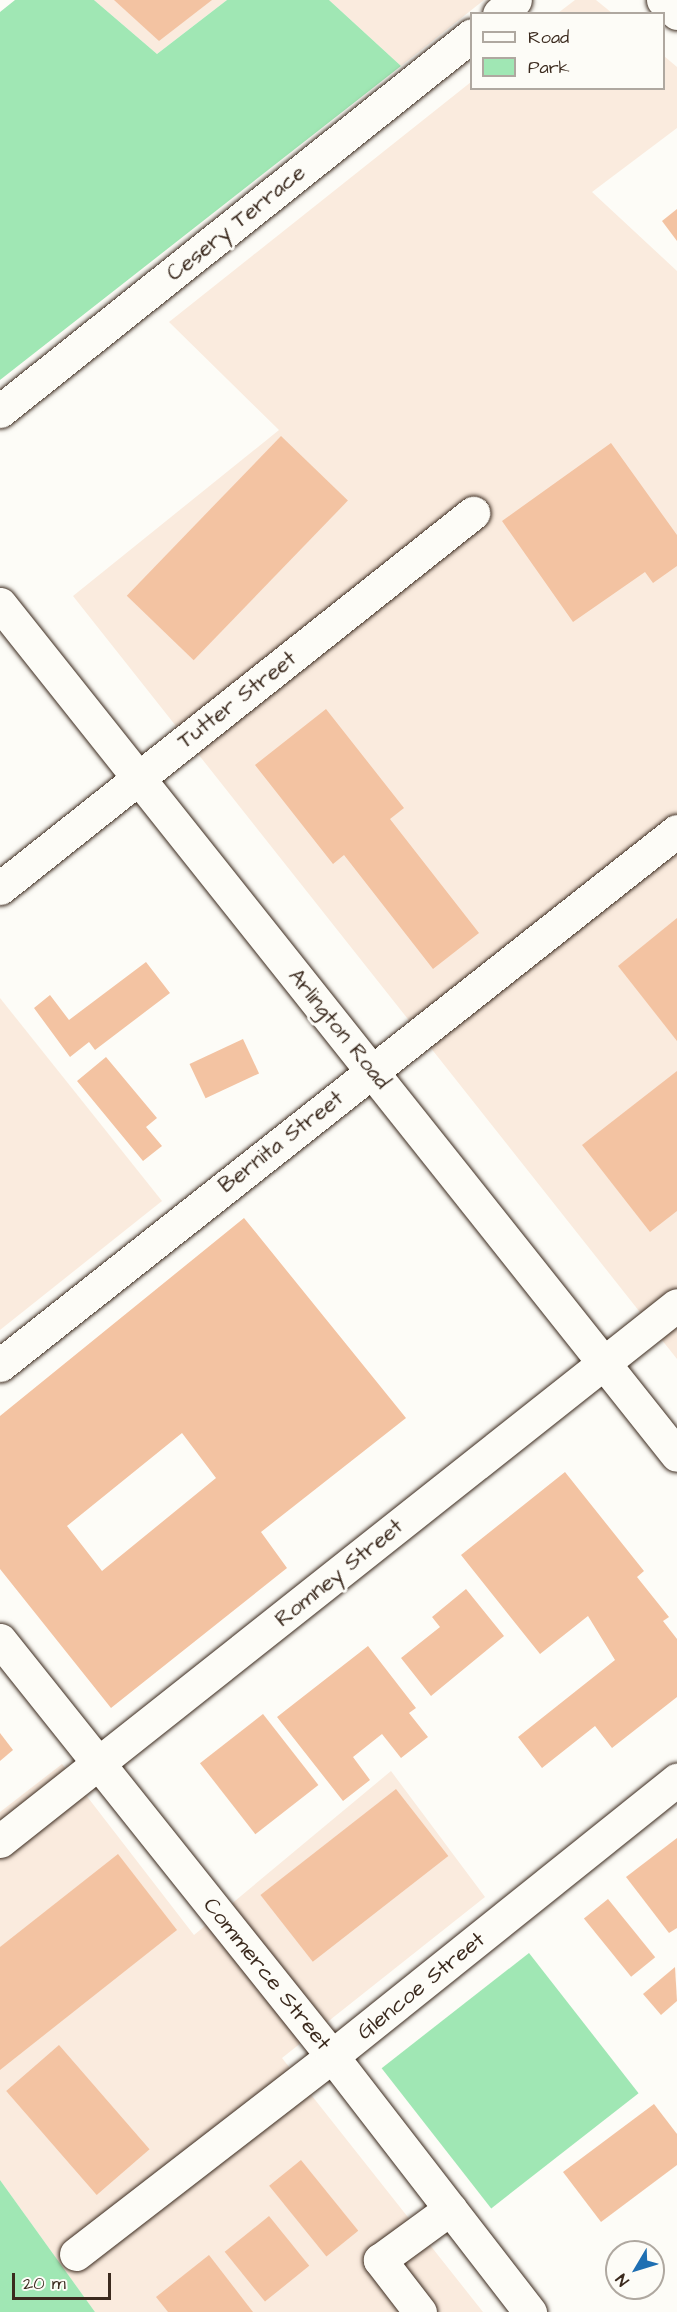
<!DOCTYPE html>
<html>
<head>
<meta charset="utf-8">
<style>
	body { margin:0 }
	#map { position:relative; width:677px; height:2312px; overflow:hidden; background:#fdfcf7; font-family:"Architects Daughter",sans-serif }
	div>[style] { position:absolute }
	.built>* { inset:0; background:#faebde }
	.green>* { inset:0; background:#a0e7b4; transform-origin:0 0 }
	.building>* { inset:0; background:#f3c3a2; transform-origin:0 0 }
	.roads { filter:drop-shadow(0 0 2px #3b2a1e) drop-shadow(0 0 2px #3b2a1e) }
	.minor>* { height:33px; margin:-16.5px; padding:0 16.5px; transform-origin:16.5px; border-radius:16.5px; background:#fdfcf7 }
	.major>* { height:33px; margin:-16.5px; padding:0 16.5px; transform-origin:16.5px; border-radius:16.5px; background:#fdfcf7 }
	span { translate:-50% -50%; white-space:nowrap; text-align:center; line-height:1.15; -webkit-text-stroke:6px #fdfcf7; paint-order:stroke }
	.street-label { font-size:22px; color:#3b2a1e }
	.legend { position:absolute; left:470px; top:12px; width:195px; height:78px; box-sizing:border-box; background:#fdfcf7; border:2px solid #afa8a0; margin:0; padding:8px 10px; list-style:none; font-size:18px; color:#3b2a1e }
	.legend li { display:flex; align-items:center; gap:12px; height:30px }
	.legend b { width:30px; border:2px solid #afa8a0 }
	.north { position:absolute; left:605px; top:2240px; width:60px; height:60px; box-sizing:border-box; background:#fdfcf7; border:2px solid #afa8a0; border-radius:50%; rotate:232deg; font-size:16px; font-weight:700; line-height:24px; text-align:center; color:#3b2a1e }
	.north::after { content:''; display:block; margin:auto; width:21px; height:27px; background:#1f6fb2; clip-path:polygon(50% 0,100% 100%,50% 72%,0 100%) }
	.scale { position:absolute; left:12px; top:2273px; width:99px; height:27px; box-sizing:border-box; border:3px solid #3b2a1e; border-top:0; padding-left:8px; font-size:18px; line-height:21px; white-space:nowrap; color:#3b2a1e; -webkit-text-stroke:4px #fdfcf7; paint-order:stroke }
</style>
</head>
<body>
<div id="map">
	<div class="built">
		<i style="clip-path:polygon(94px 0,227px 0,157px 54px)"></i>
		<i style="clip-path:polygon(329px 0,484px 0,401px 66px)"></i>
		<i style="clip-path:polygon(575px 0,596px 0,612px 13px,558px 13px)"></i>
		<i style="clip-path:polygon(664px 56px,677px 67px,677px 128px,592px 192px,677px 271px,677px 1359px,73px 596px,279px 430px,169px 322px,471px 82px,472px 88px,664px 88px)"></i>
		<i style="clip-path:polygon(0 998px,162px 1201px,0 1330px)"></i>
		<i style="clip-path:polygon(62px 1764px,194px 1935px,391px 1771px,485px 1897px,282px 2058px,483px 2312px,95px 2312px,0 2180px,0 1812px)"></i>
	</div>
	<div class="green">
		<i style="clip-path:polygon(15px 0,94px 0,157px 54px,227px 0,329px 0,401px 66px,0 380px,0 12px)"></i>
		<i style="left:529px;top:1953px;width:178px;height:187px;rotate:52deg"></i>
		<i style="clip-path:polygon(0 2180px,95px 2312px,0 2312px)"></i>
	</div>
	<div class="building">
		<i style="clip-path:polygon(114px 0,212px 0,159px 41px)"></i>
		<i style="clip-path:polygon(677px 209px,677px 241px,662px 221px)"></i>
		<i style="left:281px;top:436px;width:93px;height:222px;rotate:44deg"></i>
		<i style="clip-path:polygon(611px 443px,677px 535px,677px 566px,653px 583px,645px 572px,573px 622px,502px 521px)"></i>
		<i style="clip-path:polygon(326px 709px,404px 808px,390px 819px,479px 933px,433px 969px,344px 855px,333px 864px,255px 765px)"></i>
		<i style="clip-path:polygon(677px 918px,677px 1041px,618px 966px)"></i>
		<i style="clip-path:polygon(146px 962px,170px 993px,95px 1050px,89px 1042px,70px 1057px,34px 1008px,50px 995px,69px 1020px)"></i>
		<i style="left:243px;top:1039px;width:38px;height:59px;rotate:65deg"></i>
		<i style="clip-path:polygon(106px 1057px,157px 1118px,146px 1127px,162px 1146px,143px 1161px,77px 1081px)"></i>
		<i style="clip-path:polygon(677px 1071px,677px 1211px,650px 1232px,582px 1145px)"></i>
		<i style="clip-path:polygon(evenodd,244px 1218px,406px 1418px,261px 1532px,287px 1568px,111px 1708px,0 1569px,0 1416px,244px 1218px,182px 1433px,216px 1478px,102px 1571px,67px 1526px,182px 1433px)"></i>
		<i style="clip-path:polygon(565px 1472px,644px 1571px,637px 1577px,669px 1617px,663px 1621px,677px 1639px,677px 1697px,612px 1748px,595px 1726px,542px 1768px,518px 1737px,615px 1660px,588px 1616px,540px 1654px,461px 1555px)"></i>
		<i style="clip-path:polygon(466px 1589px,504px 1636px,431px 1696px,401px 1658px,440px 1627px,432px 1617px)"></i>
		<i style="clip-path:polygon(368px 1646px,416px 1708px,409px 1713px,428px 1737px,401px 1758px,382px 1734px,353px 1757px,370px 1780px,343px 1801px,277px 1717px)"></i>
		<i style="left:263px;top:1714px;width:90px;height:80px;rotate:52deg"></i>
		<i style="clip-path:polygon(0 1733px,13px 1750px,0 1761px)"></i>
		<i style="left:396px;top:1789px;width:85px;height:172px;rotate:52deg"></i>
		<i style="clip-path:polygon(677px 1838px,677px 1928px,669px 1933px,626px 1877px)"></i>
		<i style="clip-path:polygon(118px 1854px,177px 1930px,0 2070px,0 1947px)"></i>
		<i style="left:608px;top:1899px;width:75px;height:31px;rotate:51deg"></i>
		<i style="clip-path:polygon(675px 1967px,677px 2001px,661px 2015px,643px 1994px)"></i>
		<i style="left:59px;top:2045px;width:138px;height:70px;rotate:49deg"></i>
		<i style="clip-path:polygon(654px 2104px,677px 2134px,677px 2165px,601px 2222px,563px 2172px)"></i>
		<i style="left:301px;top:2160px;width:91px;height:41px;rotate:51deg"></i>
		<i style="left:269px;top:2216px;width:64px;height:57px;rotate:51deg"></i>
		<i style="clip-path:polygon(209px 2255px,253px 2312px,168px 2312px,156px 2297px)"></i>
	</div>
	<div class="roads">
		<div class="minor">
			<i style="left:663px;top:0;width:19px;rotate:43deg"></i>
			<i style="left:499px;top:14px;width:21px;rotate:-41deg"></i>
			<i style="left:0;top:411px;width:603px;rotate:-38.54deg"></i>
			<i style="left:0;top:888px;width:604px;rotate:-38.41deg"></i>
			<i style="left:0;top:1365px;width:862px;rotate:-38.27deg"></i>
			<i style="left:0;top:1640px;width:532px;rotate:51.41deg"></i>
			<i style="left:332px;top:2056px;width:324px;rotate:52.3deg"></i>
			<i style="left:0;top:1841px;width:863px;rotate:-38.37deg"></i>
			<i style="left:76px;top:2254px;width:324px;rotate:-37.7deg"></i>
			<i style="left:332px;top:2056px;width:442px;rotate:-38.7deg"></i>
			<i style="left:420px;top:2312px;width:66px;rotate:-127.6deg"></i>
			<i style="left:380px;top:2260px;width:87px;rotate:-36.1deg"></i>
		</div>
		<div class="major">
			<i style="left:0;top:604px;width:1087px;rotate:51.5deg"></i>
		</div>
	</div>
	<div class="street-label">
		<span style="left:236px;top:223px;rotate:-39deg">Cesery Terrace</span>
		<span style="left:237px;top:700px;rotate:-38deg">Tutter Street</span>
		<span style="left:339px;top:1029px;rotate:51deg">Arlington Road</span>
		<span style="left:281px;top:1142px;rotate:-38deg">Bernita Street</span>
		<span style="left:339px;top:1573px;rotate:-39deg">Romney Street</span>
		<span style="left:267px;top:1974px;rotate:51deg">Commerce Street</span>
		<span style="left:421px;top:1986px;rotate:-39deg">Glencoe Street</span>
	</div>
	<ul class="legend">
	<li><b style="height:8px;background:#fdfcf7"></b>Road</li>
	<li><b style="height:16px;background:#a0e7b4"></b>Park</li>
	</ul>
	<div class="north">N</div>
	<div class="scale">20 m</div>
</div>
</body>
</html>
